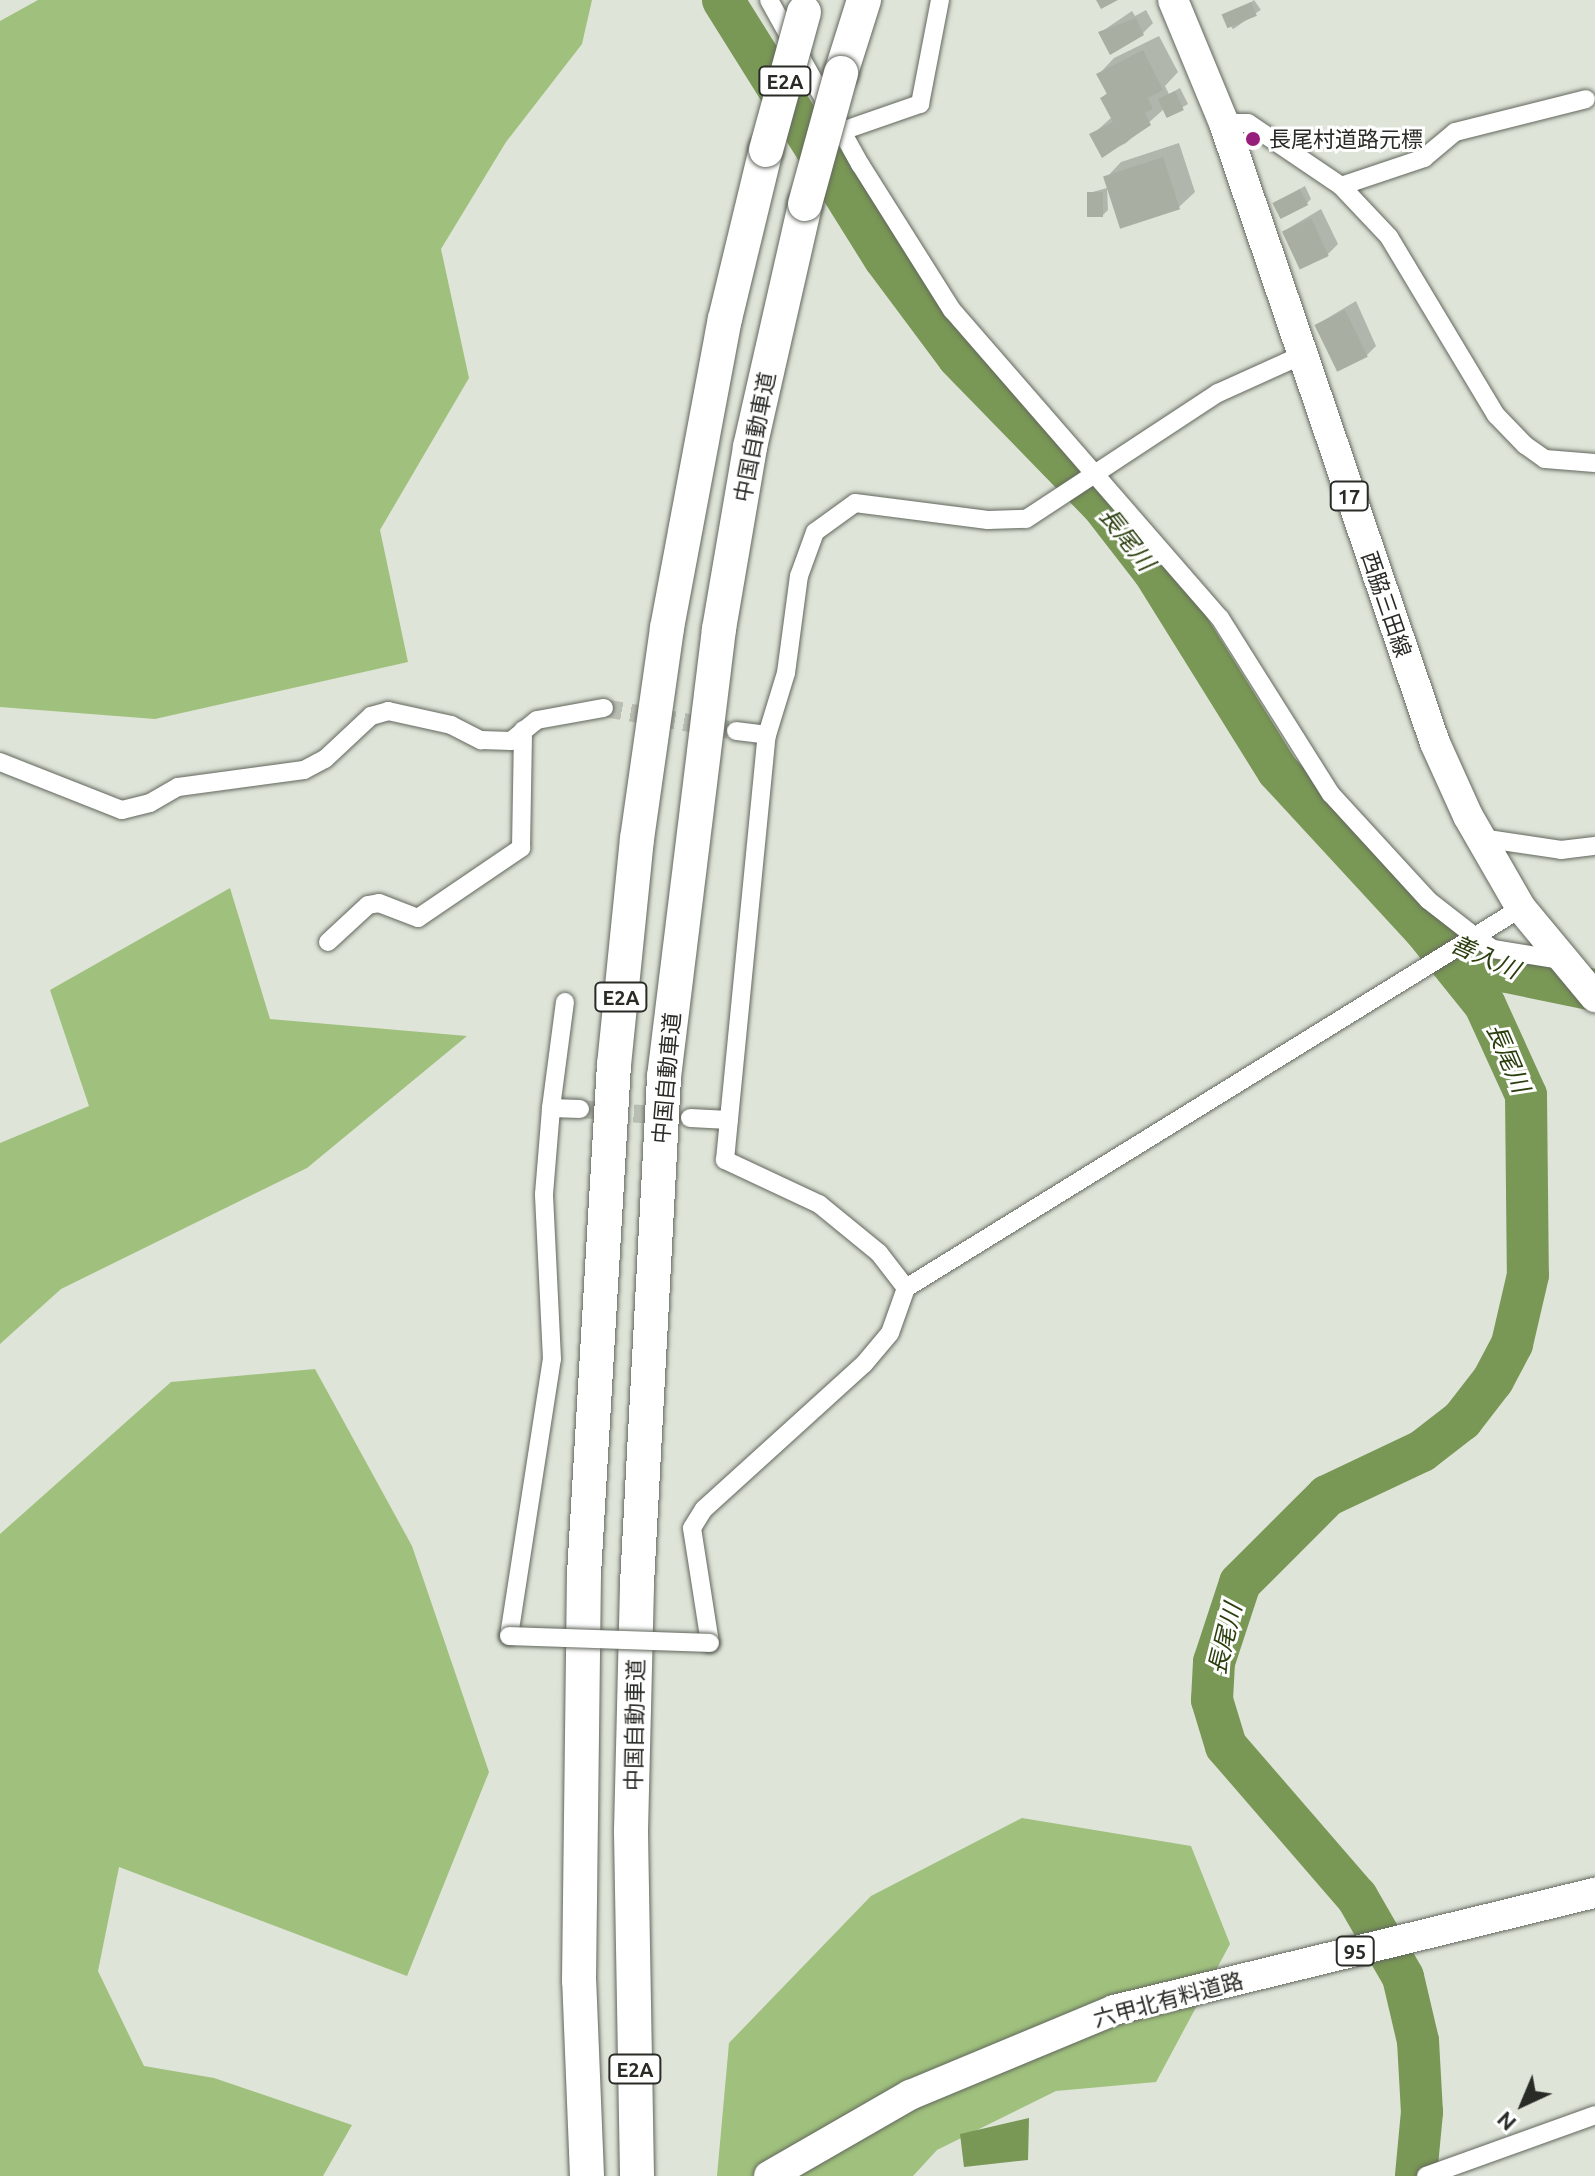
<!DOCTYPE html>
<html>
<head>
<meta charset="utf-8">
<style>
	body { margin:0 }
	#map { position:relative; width:1595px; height:2176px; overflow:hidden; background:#dee4d8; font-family:Ubuntu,"Noto Sans JP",sans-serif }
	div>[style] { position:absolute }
	.forest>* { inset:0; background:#a0c17d }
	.water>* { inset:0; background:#799755 }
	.shadow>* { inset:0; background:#0003; transform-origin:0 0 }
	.river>* { height:42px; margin:-21px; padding:0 21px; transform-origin:21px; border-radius:21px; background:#799755 }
	.building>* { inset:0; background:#a9aea3; transform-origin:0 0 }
	.street-tunnel>* { height:18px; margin-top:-9px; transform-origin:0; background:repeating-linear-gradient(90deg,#babfb5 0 18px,transparent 0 27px) }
	.roads { filter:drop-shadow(0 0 2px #62675d) drop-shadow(0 0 2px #62675d) }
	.street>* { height:18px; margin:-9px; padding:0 9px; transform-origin:9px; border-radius:9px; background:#fff }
	.primary>* { height:30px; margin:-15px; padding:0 15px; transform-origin:15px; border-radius:15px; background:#fff }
	.highway>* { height:34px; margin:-17px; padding:0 17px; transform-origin:17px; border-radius:17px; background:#fff }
	.bridges { filter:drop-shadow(0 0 2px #62675d) drop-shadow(0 0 2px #62675d) }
	.street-bridge>* { height:18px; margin:-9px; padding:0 9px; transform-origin:9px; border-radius:9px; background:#fff }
	.highway-bridge>* { height:34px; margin:-17px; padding:0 17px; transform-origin:17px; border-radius:17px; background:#fff }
	.dots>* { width:22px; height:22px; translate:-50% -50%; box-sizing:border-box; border:4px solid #fff; border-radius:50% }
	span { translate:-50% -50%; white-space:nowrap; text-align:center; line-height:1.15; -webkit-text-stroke:6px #fff; paint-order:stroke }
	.shield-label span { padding:2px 6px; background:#fff; border:2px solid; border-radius:6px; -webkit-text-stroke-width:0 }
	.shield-label { font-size:20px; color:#292b27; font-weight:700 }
	.poi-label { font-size:22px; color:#292b27 }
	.left { translate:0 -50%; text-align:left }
	.street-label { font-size:22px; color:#292b27 }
	.water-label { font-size:24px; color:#2b3f0e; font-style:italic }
	.north { position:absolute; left:1483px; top:2064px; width:80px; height:80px; -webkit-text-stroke:6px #fff; paint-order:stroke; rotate:224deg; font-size:22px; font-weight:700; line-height:32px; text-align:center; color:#292b27 }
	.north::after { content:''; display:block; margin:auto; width:28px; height:36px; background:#292b27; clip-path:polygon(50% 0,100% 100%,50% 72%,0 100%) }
</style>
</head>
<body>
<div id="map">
	<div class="forest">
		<i style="clip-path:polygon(38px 0,592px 0,582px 44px,506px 142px,441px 249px,469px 378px,380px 530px,408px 662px,155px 719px,0 707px,0 21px)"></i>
		<i style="clip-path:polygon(230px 888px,270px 1019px,467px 1036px,307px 1168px,61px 1289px,0 1344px,0 1143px,89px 1106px,50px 990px)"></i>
		<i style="clip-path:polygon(315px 1369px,412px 1546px,489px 1772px,407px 1976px,119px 1867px,98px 1971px,144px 2066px,214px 2078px,352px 2125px,323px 2176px,0 2176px,0 1534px,171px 1382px)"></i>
		<i style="clip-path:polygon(1022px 1818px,1191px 1846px,1230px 1944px,1156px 2082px,1056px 2091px,937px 2150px,913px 2176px,717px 2176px,729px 2043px,871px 1896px)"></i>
	</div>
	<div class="water">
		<i style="clip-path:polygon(1029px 2118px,1028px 2160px,964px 2167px,960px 2134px)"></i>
	</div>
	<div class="shadow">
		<i style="left:1254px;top:0;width:12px;height:34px;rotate:55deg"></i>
		<i style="clip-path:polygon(1146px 10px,1153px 23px,1143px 33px,1101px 32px,1132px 11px,1135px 16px)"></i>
		<i style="clip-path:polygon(1159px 36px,1178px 72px,1165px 86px,1169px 94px,1180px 88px,1188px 104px,1169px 115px,1165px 108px,1126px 143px,1102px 155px,1092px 135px,1112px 117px,1102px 98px,1108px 92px,1099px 74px,1114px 58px)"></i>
		<i style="clip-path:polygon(1179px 143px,1195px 192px,1179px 207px,1106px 178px,1121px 162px)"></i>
		<i style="clip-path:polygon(1305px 186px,1311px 199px,1307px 203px,1275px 203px)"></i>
		<i style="clip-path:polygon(1107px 188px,1108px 210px,1103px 215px,1089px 193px)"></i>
		<i style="clip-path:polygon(1321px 209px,1338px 244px,1328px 254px,1284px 231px)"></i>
		<i style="clip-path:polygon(1356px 301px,1376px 346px,1366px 356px,1316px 325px)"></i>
	</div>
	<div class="river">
		<i style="left:723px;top:0;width:305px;rotate:58deg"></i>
		<i style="left:885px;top:259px;width:122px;rotate:53.3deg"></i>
		<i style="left:958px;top:357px;width:206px;rotate:45.8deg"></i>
		<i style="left:1102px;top:505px;width:85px;rotate:52.2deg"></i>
		<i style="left:1154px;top:572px;width:234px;rotate:58.1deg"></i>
		<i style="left:1278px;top:771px;width:215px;rotate:47.3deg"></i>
		<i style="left:1424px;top:929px;width:97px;rotate:51.2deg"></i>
		<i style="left:1485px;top:1005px;width:99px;rotate:65.5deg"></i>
		<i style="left:1526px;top:1095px;width:180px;rotate:89.4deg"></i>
		<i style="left:1528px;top:1275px;width:71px;rotate:103.1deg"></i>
		<i style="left:1512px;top:1344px;width:41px;rotate:117.8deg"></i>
		<i style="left:1493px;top:1380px;width:51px;rotate:127.8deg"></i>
		<i style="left:1462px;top:1420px;width:51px;rotate:142.2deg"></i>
		<i style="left:1422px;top:1451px;width:105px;rotate:154.7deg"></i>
		<i style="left:1327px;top:1496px;width:123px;rotate:135deg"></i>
		<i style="left:1240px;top:1583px;width:83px;rotate:108.2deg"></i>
		<i style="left:1214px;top:1662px;width:38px;rotate:93deg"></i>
		<i style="left:1212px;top:1700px;width:48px;rotate:73.1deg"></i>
		<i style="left:1226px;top:1746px;width:200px;rotate:49.1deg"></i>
		<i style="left:1357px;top:1897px;width:92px;rotate:60.1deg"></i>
		<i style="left:1403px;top:1977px;width:66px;rotate:76.8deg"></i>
		<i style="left:1418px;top:2041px;width:71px;rotate:86.8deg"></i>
		<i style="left:1422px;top:2112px;width:64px;rotate:95.4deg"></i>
		<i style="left:1439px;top:937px;width:76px;rotate:27.2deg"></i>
		<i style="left:1507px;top:972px;width:90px;rotate:11.6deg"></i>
	</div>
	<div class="building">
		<i style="clip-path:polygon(1096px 0,1118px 0,1101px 9px)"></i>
		<i style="left:1251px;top:2px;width:15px;height:32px;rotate:67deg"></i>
		<i style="clip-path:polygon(1136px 18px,1144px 35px,1110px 55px,1098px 32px)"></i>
		<i style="clip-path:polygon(1143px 50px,1163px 90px,1148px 98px,1153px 109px,1145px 113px,1151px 125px,1102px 158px,1089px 134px,1113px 122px,1100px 98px,1107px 94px,1096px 74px)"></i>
		<i style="left:1175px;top:91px;width:21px;height:19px;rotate:65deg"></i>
		<i style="left:1163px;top:157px;width:55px;height:63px;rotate:72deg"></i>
		<i style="left:1300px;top:189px;width:18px;height:31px;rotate:63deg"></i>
		<i style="left:1087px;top:192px;width:16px;height:25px"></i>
		<i style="left:1311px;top:218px;width:42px;height:32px;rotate:65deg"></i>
		<i style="left:1345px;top:310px;width:52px;height:34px;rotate:64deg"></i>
	</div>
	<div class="street-tunnel">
		<i style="left:604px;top:708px;width:134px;rotate:9.9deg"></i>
		<i style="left:580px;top:1109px;width:110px;rotate:4.7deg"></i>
	</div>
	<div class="roads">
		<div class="street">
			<i style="left:769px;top:0;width:188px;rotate:61deg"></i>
			<i style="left:860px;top:164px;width:173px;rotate:57.8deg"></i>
			<i style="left:952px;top:310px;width:408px;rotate:49deg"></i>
			<i style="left:1220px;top:618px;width:208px;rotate:57.8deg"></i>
			<i style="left:1331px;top:794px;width:144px;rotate:47.5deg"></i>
			<i style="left:1428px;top:900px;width:57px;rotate:37.9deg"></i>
			<i style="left:1473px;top:935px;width:24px;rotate:35deg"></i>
			<i style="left:1493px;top:949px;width:68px;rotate:9.3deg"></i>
			<i style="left:1224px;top:123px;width:24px"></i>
			<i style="left:1248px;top:123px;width:112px;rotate:34.1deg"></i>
			<i style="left:1341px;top:186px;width:70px;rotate:46.7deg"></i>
			<i style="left:1389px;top:237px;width:208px;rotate:59deg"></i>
			<i style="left:1496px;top:415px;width:42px;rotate:46deg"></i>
			<i style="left:1525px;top:445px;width:24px;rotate:35deg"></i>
			<i style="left:1545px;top:459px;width:50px;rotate:4.6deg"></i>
			<i style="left:842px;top:131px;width:83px;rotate:-19.1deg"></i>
			<i style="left:920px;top:104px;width:106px;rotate:-79.1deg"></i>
			<i style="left:1341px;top:186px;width:88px;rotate:-18.6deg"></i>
			<i style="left:1424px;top:158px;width:40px;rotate:-40deg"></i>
			<i style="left:1455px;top:132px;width:135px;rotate:-14.1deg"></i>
			<i style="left:736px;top:731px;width:31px;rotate:7deg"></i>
			<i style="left:0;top:762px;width:131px;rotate:21.5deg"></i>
			<i style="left:122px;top:810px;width:29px;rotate:-14deg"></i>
			<i style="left:150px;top:803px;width:32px;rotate:-30deg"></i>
			<i style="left:178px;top:787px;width:127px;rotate:-7.7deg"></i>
			<i style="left:304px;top:770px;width:24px;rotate:-28deg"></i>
			<i style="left:325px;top:759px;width:63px;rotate:-43.1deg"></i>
			<i style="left:371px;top:716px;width:18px;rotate:-16deg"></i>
			<i style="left:388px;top:711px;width:65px;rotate:12.5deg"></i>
			<i style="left:451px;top:725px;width:34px;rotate:27deg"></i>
			<i style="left:481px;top:740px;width:30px;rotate:2deg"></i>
			<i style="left:511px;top:741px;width:33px;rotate:-39deg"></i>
			<i style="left:537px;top:720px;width:68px;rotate:-10.2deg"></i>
			<i style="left:1481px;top:838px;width:81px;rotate:8.5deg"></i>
			<i style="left:1561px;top:850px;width:34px;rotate:-7deg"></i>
			<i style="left:328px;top:942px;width:54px;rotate:-42.8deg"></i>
			<i style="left:368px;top:905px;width:11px;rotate:-10deg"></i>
			<i style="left:379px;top:903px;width:42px;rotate:21deg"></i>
			<i style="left:418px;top:918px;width:125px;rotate:-34.2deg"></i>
			<i style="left:521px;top:848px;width:118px;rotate:-89deg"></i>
			<i style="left:551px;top:1108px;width:107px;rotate:-82.5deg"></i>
			<i style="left:690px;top:1118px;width:39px;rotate:3deg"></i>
			<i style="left:906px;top:1288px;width:723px;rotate:-31.71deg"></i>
			<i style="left:509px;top:1636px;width:280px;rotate:-81.2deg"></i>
			<i style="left:552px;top:1359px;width:165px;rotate:-92.8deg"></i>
			<i style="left:544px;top:1194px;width:86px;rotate:-85.3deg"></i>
			<i style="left:551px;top:1108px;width:29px;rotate:2deg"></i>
			<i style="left:710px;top:1643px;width:116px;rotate:-98.9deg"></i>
			<i style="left:692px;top:1528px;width:22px;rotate:-58deg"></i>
			<i style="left:704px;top:1509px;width:216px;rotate:-42.2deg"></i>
			<i style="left:864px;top:1364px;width:40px;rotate:-50deg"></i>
			<i style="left:890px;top:1333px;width:48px;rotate:-70.4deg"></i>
			<i style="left:906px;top:1288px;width:44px;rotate:-127.6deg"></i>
			<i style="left:879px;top:1253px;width:77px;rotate:-140.8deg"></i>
			<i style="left:819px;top:1204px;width:104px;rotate:-154.9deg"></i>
			<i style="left:725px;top:1160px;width:427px;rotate:-84.4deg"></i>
			<i style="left:767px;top:735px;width:65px;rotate:-73deg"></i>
			<i style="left:786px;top:673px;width:98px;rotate:-82.4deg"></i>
			<i style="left:799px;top:576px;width:47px;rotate:-70deg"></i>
			<i style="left:815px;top:532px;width:49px;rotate:-35.9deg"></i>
			<i style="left:855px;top:503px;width:134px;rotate:7.3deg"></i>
			<i style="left:988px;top:520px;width:38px;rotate:-2deg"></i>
			<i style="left:1026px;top:519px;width:230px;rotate:-33.3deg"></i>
			<i style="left:1218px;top:393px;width:90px;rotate:-24.3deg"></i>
			<i style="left:1426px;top:2176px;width:180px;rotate:-19.8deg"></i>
		</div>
		<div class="primary">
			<i style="left:1173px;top:0;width:133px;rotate:67.5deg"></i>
			<i style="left:1224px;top:123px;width:655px;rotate:71.21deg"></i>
			<i style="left:1435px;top:743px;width:80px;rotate:65.7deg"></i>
			<i style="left:1468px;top:816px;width:106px;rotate:60.1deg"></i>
			<i style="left:1521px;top:908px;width:116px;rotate:50.3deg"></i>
			<i style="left:769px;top:2176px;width:163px;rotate:-29.9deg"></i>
			<i style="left:910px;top:2095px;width:221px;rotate:-22.6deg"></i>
			<i style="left:1114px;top:2010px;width:495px;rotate:-13.7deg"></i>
		</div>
		<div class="highway">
			<i style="left:841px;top:73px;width:77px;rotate:-72.5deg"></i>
			<i style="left:587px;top:2176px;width:195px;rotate:-92.3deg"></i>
			<i style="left:579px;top:1981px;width:407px;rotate:-89.3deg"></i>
			<i style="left:584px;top:1574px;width:510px;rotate:-86.63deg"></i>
			<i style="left:614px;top:1065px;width:227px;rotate:-84.2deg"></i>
			<i style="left:637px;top:839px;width:213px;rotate:-81.9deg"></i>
			<i style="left:667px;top:628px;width:314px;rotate:-79.4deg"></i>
			<i style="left:725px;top:319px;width:174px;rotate:-76.4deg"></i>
			<i style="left:637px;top:2176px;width:345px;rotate:-91deg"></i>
			<i style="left:631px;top:1831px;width:247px;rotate:-88.6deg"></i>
			<i style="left:637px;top:1584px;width:508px;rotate:-86.95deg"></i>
			<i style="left:664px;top:1077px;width:451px;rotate:-83deg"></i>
			<i style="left:719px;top:629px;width:185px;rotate:-80.3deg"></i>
			<i style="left:750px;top:447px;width:249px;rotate:-77.2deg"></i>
		</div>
	</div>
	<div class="bridges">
		<div class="street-bridge">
			<i style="left:509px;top:1636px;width:201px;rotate:2deg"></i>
		</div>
		<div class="highway-bridge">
			<i style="left:766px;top:150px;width:143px;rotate:-74.6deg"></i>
			<i style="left:805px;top:204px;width:136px;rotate:-74.6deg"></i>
		</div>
	</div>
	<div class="dots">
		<i style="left:1253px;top:139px;background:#951f7b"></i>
	</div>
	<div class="shield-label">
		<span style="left:785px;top:81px">E2A</span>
		<span style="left:1349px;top:496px">17</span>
		<span style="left:621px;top:997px">E2A</span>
		<span style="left:1355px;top:1951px">95</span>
		<span style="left:635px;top:2069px">E2A</span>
	</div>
	<div class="poi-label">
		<span class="left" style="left:1269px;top:139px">長尾村道路元標</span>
	</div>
	<div class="street-label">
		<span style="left:754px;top:437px;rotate:-79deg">中国自動車道</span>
		<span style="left:1387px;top:604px;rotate:71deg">西脇三田線</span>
		<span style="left:666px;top:1078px;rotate:-85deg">中国自動車道</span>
		<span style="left:634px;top:1725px;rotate:-89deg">中国自動車道</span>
		<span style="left:1168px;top:1999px;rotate:-15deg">六甲北有料道路</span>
	</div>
	<div class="water-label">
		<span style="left:1127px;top:539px;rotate:52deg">長尾川</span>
		<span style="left:1485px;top:957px;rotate:24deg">善入川</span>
		<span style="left:1508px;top:1058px;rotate:67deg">長尾川</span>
		<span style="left:1225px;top:1639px;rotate:-76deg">長尾川</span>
	</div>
	<div class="north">N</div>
</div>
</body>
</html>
